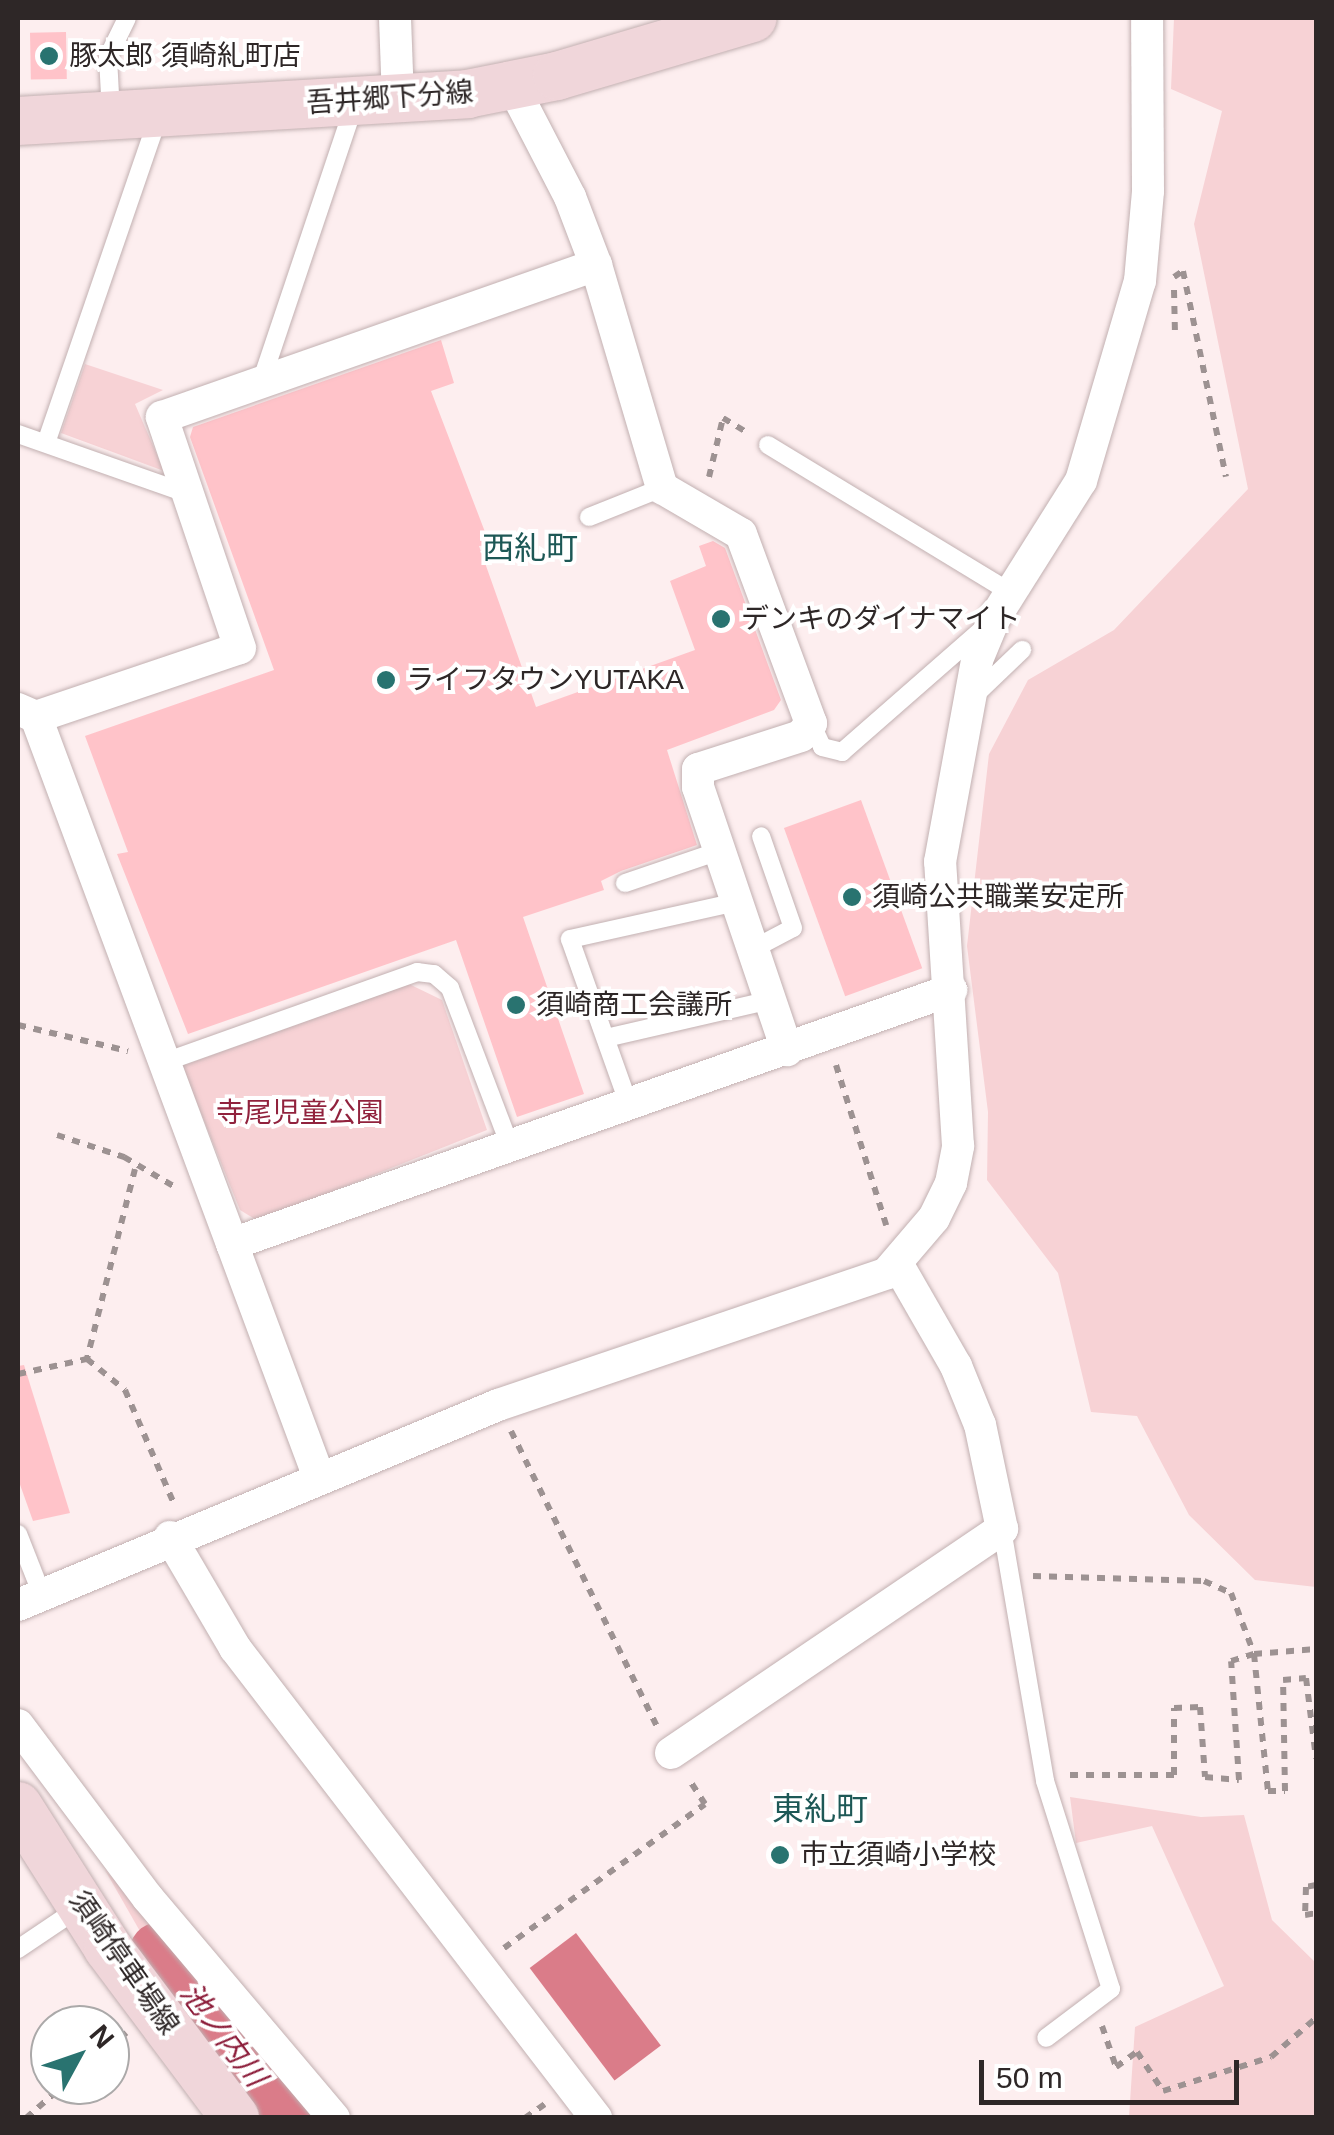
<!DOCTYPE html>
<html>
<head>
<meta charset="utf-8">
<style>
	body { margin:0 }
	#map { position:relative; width:1334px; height:2135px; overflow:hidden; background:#fdeeef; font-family:Arial,"Noto Sans JP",sans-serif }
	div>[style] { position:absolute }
	.green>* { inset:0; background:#f7d2d5 }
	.water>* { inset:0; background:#da7c89; transform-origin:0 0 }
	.river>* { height:62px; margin:-31px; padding:0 31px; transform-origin:31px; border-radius:31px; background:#da7c89 }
	.building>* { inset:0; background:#ffc3c9; transform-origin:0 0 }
	.path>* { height:6px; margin-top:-3px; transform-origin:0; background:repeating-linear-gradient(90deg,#9d9292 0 8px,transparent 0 16px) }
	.roads { filter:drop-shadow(0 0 2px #c2b0b1) drop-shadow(0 0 2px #c2b0b1) }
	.lane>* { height:18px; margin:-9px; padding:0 9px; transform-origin:9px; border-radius:9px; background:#fff }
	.street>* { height:32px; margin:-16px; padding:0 16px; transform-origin:16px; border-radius:16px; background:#fff }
	.secondary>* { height:48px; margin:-24px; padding:0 24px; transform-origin:24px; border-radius:24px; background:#f0d6da }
	.dots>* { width:28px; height:28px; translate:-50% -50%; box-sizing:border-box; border:5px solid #fff; border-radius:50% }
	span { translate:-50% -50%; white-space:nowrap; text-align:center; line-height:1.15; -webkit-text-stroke:8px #fff; paint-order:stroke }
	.poi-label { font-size:28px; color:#2e2727 }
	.left { translate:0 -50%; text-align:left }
	.street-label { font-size:28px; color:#2e2727 }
	.park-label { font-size:28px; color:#91223d }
	.water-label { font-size:30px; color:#8c1d3a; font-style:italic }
	.quarter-label { font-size:32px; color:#1d5856 }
	.frame { position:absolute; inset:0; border:20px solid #2e2727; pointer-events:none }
	.north { position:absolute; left:30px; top:2005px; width:100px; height:100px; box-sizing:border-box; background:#fff; border:2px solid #aba9a9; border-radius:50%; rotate:50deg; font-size:28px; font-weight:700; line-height:40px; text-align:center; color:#2e2727 }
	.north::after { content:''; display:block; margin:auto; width:35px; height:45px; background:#297370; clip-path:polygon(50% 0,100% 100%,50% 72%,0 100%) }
	.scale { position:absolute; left:979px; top:2060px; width:260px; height:45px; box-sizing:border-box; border:5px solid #2e2727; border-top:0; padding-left:12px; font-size:30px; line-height:35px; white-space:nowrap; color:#2e2727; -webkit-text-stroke:8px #fff; paint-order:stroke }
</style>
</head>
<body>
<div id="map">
	<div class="green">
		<i style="clip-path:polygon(1174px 18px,1316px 18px,1316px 1587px,1255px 1580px,1189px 1515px,1137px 1416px,1091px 1412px,1058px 1273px,987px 1180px,988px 1112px,967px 946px,989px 754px,1028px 680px,1114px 630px,1248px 489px,1194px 224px,1222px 111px,1171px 89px)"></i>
		<i style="clip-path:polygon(85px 364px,163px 390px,135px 404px,164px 471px,61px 433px)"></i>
		<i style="clip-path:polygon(409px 984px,442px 1000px,487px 1130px,258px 1221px,240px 1210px,182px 1066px)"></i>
		<i style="clip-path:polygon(1070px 1797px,1201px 1817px,1244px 1815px,1272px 1920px,1316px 1963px,1316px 2117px,1129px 2117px,1135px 2027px,1224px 1986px,1152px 1826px,1076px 1843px)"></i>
		<i style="clip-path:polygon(105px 1870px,211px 1981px,322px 2117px,270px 2117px,153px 1954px)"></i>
	</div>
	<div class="water">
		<i style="left:576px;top:1933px;width:141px;height:58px;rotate:53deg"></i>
	</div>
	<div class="river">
		<i style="left:160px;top:1953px;width:208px;rotate:52.6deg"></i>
	</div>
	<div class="building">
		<i style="left:66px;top:32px;width:47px;height:36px;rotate:89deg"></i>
		<i style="clip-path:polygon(441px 340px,454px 383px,431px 391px,490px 545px,479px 546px,536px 707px,695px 650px,670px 581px,706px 566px,699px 546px,713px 541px,725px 548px,781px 700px,774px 710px,667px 750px,697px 845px,621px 871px,601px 881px,604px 890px,523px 917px,584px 1094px,517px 1117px,456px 940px,188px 1034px,117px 854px,128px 852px,85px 736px,274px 670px,190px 437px,193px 427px)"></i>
		<i style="left:861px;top:800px;width:179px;height:82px;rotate:70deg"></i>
		<i style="clip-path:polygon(24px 1365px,70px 1513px,33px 1521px,18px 1479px,18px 1366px)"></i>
	</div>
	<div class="path">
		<i style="left:1174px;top:277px;width:11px;rotate:-34deg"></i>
		<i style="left:1183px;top:271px;width:210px;rotate:78.2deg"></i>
		<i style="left:1174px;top:290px;width:43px;rotate:88.7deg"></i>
		<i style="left:709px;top:477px;width:61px;rotate:-76.7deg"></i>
		<i style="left:723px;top:418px;width:31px;rotate:31deg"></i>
		<i style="left:18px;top:1025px;width:113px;rotate:13.3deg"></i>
		<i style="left:836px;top:1065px;width:168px;rotate:72.6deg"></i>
		<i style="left:57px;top:1135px;width:71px;rotate:18.2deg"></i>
		<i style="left:124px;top:1157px;width:59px;rotate:30.5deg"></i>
		<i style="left:135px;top:1169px;width:196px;rotate:104.2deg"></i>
		<i style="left:87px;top:1359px;width:49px;rotate:39.2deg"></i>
		<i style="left:125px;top:1390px;width:126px;rotate:66.7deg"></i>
		<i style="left:18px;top:1374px;width:71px;rotate:-12.3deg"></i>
		<i style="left:511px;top:1431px;width:328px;rotate:63.7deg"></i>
		<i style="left:1033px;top:1576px;width:171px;rotate:1.7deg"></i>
		<i style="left:1204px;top:1581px;width:30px;rotate:24deg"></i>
		<i style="left:1231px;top:1593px;width:65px;rotate:69.3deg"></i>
		<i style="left:1254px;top:1654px;width:62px;rotate:-4.6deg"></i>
		<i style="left:1070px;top:1775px;width:104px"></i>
		<i style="left:1174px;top:1775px;width:67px;rotate:-90deg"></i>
		<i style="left:1174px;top:1708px;width:26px;rotate:-2deg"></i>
		<i style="left:1200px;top:1707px;width:70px;rotate:85.9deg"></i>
		<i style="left:1205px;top:1777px;width:34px;rotate:5deg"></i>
		<i style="left:1239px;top:1780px;width:119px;rotate:-93.8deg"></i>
		<i style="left:1231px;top:1661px;width:24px;rotate:-17deg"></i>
		<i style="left:1254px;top:1654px;width:138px;rotate:84.2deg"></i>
		<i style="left:1268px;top:1791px;width:17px"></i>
		<i style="left:1285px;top:1791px;width:111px;rotate:-91deg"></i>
		<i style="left:1283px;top:1680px;width:23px;rotate:-5deg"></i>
		<i style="left:1306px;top:1678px;width:81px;rotate:82.9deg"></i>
		<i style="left:1316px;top:1885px;width:10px;rotate:169deg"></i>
		<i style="left:1306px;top:1887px;width:28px;rotate:92deg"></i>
		<i style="left:1305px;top:1915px;width:11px;rotate:-10deg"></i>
		<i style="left:504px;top:1948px;width:247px;rotate:-35.6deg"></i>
		<i style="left:705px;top:1804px;width:31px;rotate:-123deg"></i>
		<i style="left:1102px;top:2026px;width:43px;rotate:71.1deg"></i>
		<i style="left:1116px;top:2067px;width:26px;rotate:-36deg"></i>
		<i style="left:1137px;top:2052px;width:47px;rotate:56.3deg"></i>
		<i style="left:1163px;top:2091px;width:113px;rotate:-17.5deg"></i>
		<i style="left:1271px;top:2057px;width:60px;rotate:-40.9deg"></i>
		<i style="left:110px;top:2046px;width:21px;rotate:-39deg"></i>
		<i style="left:26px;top:2118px;width:50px;rotate:-41deg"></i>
		<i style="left:525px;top:2118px;width:24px;rotate:-35deg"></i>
	</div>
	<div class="roads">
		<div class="lane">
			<i style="left:111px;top:113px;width:56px;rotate:-93.1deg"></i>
			<i style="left:108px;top:57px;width:43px;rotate:-64deg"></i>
			<i style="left:261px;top:382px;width:294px;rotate:-71.4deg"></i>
			<i style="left:18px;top:434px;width:178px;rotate:19.4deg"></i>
			<i style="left:46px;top:443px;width:344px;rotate:-71deg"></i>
			<i style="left:768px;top:445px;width:285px;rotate:31.3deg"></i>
			<i style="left:589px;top:517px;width:79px;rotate:-21.7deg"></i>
			<i style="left:976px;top:694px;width:64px;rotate:-43.7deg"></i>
			<i style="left:811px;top:723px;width:26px;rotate:65deg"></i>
			<i style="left:822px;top:747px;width:21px;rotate:14deg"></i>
			<i style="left:842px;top:752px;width:191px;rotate:-41.2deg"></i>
			<i style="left:625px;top:883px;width:99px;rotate:-18.8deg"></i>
			<i style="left:753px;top:949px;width:45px;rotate:-27.7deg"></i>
			<i style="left:793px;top:928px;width:97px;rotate:-109.2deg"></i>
			<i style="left:606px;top:1038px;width:168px;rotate:-13deg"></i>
			<i style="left:162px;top:1063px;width:271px;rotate:-19.6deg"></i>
			<i style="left:417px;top:972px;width:17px;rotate:7deg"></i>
			<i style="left:434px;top:974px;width:21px;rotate:41deg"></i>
			<i style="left:450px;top:988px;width:169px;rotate:69.2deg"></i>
			<i style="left:629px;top:1105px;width:176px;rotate:-109.6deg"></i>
			<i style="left:570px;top:939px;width:171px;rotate:-12.5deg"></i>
			<i style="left:1002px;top:1529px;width:256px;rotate:80.3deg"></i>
			<i style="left:1045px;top:1781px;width:218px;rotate:72.4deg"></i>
			<i style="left:1111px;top:1989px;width:81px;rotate:143deg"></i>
			<i style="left:18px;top:1534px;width:66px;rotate:68.5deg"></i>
			<i style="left:18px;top:1949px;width:73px;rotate:-33.9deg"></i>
		</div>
		<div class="street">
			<i style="left:395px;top:18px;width:80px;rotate:87.9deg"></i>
			<i style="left:513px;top:87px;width:124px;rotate:62.6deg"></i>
			<i style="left:570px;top:197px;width:73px;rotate:69.1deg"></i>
			<i style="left:596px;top:265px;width:233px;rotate:73.5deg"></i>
			<i style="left:662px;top:488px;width:91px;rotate:30.2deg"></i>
			<i style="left:741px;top:534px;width:202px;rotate:69.7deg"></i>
			<i style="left:811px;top:723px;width:16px;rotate:128deg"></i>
			<i style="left:801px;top:736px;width:108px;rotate:162.2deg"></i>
			<i style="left:698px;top:769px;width:18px;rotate:90deg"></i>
			<i style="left:698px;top:787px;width:278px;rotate:71.3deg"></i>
			<i style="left:18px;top:709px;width:20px;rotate:24deg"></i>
			<i style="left:36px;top:717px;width:215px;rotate:-18.7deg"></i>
			<i style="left:240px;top:648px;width:244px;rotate:-108.7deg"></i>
			<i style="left:162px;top:417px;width:460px;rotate:-19.3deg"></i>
			<i style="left:36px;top:717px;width:809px;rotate:69.59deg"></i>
			<i style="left:232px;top:1244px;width:763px;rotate:-19.46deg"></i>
			<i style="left:170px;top:1537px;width:129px;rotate:59.6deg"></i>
			<i style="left:235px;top:1648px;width:593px;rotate:52.47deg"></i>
			<i style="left:18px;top:1605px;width:520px;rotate:-22.62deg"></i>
			<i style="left:498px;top:1405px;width:411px;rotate:-18.7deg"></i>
			<i style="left:887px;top:1273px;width:72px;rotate:-49.5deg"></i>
			<i style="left:934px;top:1218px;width:39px;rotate:-64deg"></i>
			<i style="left:951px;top:1183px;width:38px;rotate:-79deg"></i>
			<i style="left:958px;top:1146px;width:285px;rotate:-93.6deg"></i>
			<i style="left:940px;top:862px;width:205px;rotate:-79.6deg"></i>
			<i style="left:977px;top:660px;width:44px;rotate:-67.5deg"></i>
			<i style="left:994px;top:619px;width:163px;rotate:-57.8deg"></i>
			<i style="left:1081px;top:481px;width:209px;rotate:-73.6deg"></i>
			<i style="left:1140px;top:281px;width:90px;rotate:-84.9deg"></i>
			<i style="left:1148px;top:191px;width:173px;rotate:-90.3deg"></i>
			<i style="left:18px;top:1725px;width:216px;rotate:53.1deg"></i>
			<i style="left:148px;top:1898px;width:288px;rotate:49.8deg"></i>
			<i style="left:671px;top:1753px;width:400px;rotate:-34.1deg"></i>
			<i style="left:1002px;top:1529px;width:106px;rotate:-101.9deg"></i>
			<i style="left:980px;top:1425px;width:64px;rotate:-112.1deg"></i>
			<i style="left:956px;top:1366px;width:114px;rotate:-119.9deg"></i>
		</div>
		<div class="secondary">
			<i style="left:18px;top:121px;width:450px;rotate:-3.4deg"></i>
			<i style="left:467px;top:94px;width:92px;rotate:-11.3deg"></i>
			<i style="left:557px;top:76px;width:204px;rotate:-16.5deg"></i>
			<i style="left:18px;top:1806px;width:168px;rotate:57.6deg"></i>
			<i style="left:108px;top:1948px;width:212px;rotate:53.2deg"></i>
		</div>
	</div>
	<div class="dots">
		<i style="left:49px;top:56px;background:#297370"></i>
		<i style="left:721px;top:619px;background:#297370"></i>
		<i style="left:386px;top:680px;background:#297370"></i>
		<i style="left:852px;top:897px;background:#297370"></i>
		<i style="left:516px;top:1005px;background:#297370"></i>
		<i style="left:780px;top:1855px;background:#297370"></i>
	</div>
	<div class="poi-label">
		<span class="left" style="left:69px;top:56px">豚太郎 須崎糺町店</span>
		<span class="left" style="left:741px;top:619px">デンキのダイナマイト</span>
		<span class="left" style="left:406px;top:680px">ライフタウンYUTAKA</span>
		<span class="left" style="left:872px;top:897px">須崎公共職業安定所</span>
		<span class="left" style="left:536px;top:1005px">須崎商工会議所</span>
		<span class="left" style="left:800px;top:1855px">市立須崎小学校</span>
	</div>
	<div class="street-label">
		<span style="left:390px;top:98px;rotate:-4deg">吾井郷下分線</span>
		<span style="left:124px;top:1963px;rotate:55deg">須崎停車場線</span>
	</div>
	<div class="park-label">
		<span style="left:300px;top:1113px">寺尾児童公園</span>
	</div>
	<div class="water-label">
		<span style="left:223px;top:2035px;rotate:53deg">池ノ内川</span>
	</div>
	<div class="quarter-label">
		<span style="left:530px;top:548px">西糺町</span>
		<span style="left:820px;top:1809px">東糺町</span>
	</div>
	<div class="frame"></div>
	<div class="north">N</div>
	<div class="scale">50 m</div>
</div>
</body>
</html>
